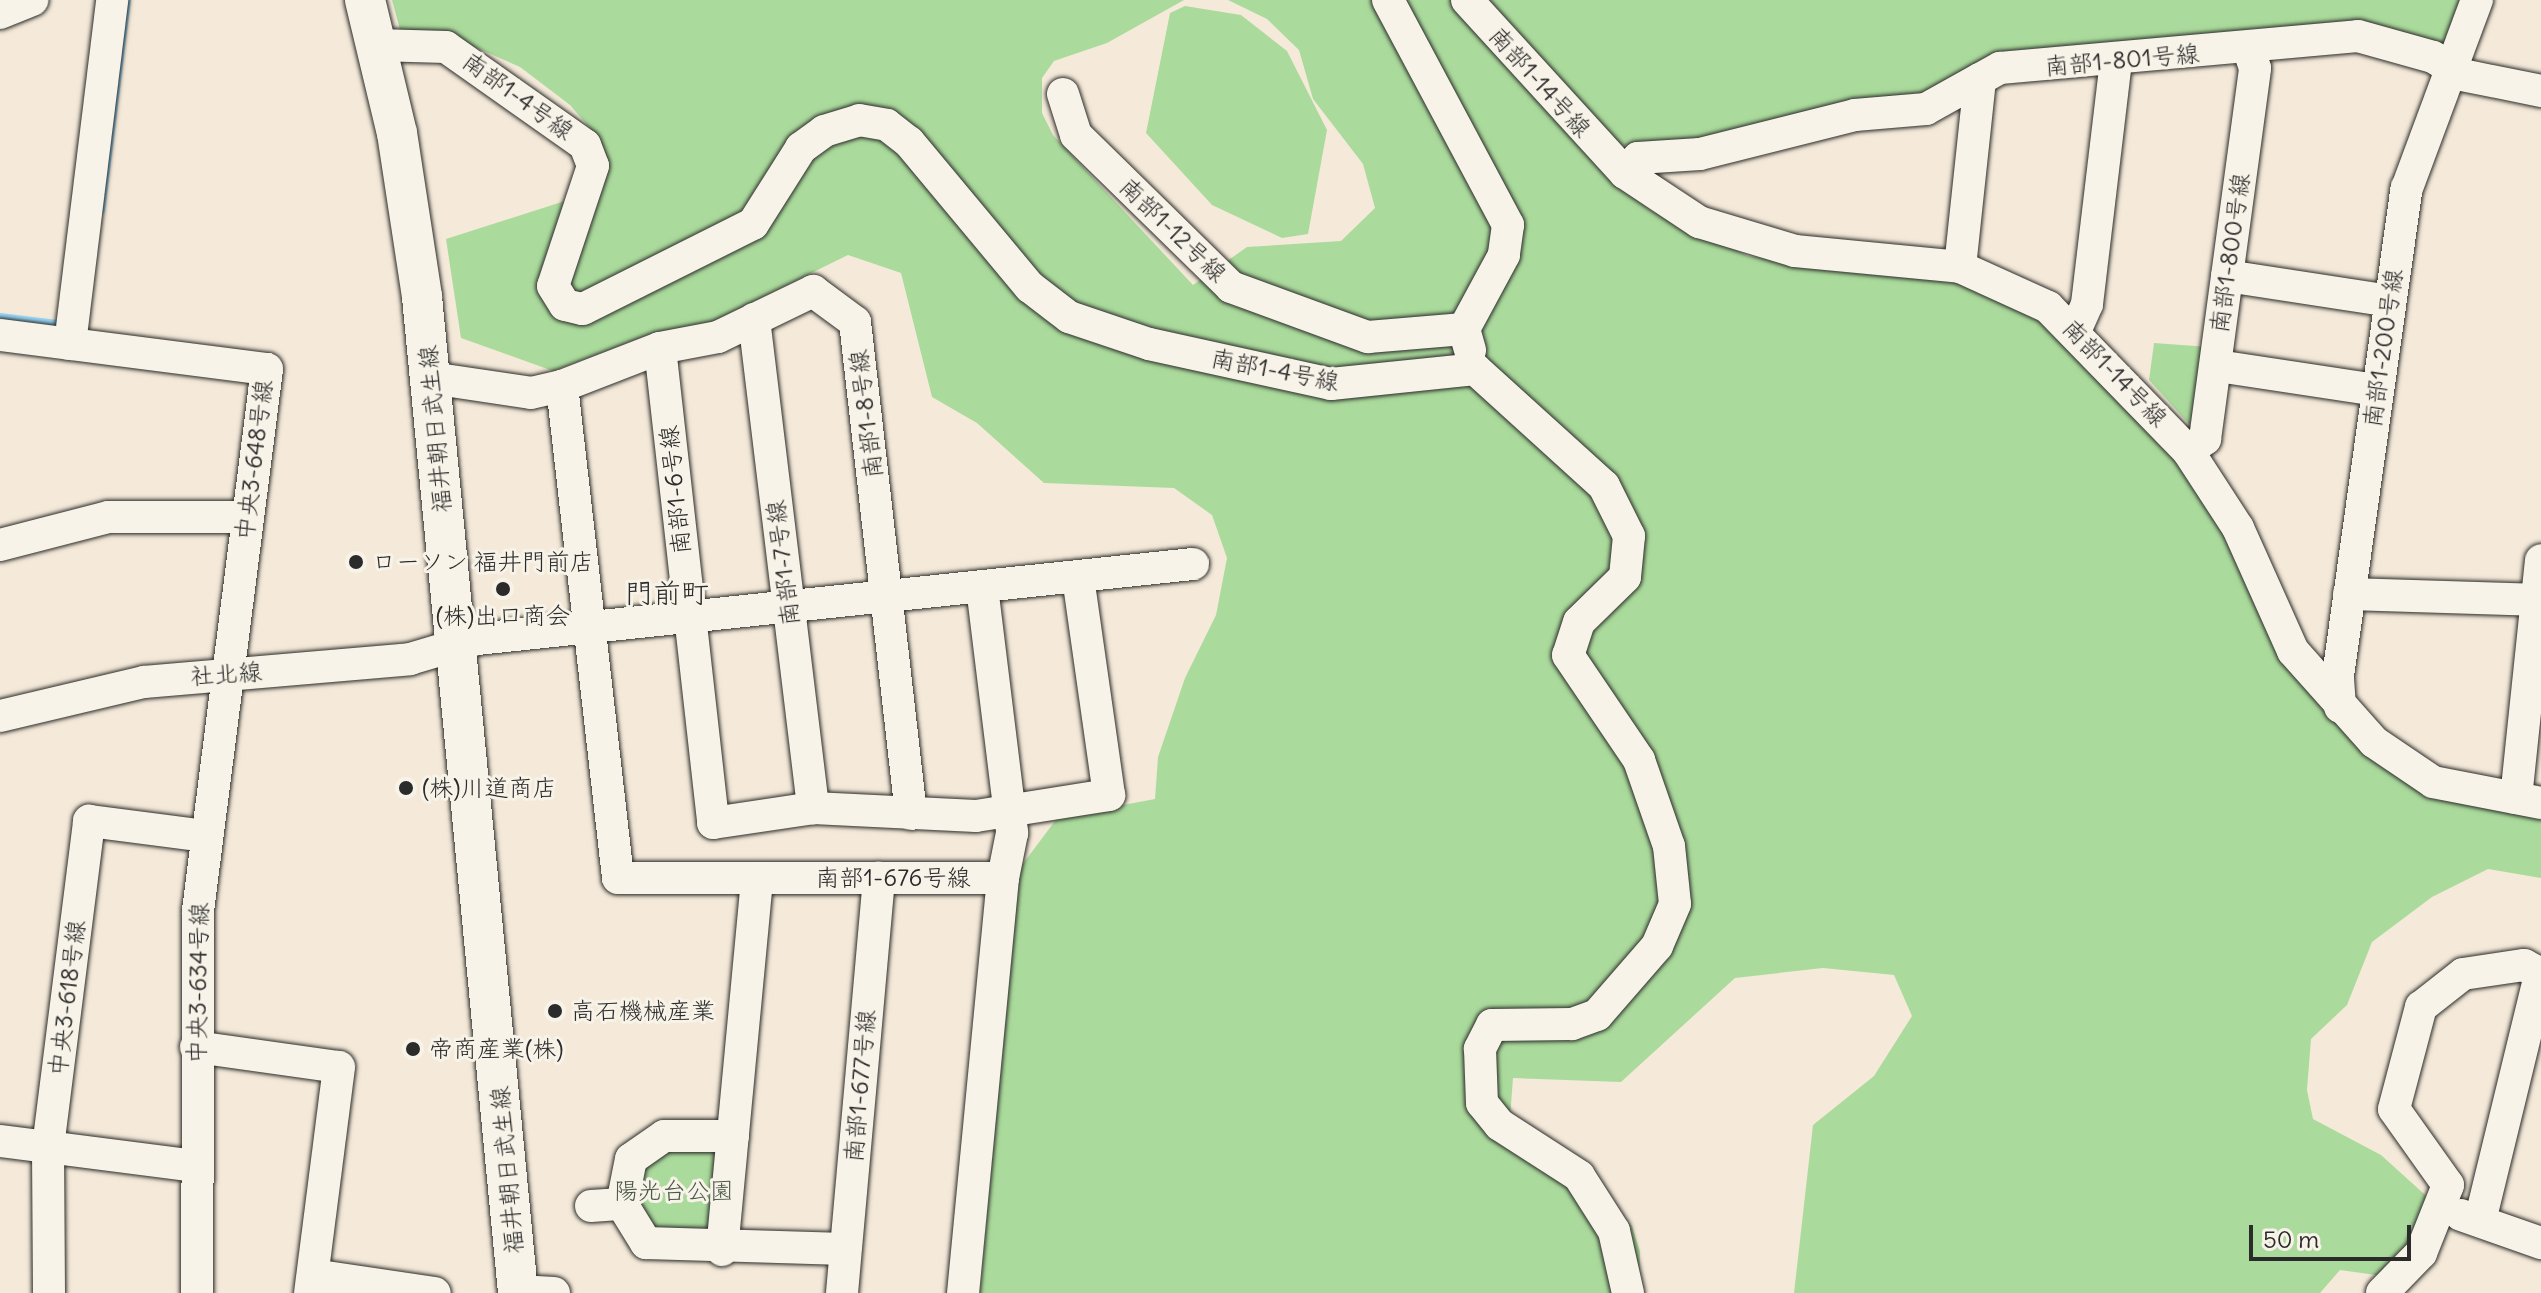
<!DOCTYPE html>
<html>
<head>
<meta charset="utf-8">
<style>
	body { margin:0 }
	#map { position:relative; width:2541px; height:1293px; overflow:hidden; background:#f5ead9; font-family:Delius,"Klee One",sans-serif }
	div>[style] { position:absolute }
	.green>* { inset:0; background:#abdb9c }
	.stream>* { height:6px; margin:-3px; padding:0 3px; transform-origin:3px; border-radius:3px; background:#99d9fa }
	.roads { filter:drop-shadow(0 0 2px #2b2b2b) drop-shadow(0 0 2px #2b2b2b) }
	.minor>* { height:32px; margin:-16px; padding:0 16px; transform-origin:16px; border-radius:16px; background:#f7f3e8 }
	.major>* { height:40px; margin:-20px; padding:0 20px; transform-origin:20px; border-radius:20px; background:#f7f3e8 }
	.dots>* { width:22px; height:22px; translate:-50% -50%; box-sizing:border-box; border:4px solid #f7f3e8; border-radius:50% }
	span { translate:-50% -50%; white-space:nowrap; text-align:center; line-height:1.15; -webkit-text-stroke:6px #f7f3e8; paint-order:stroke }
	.street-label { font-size:24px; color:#2b2b2b }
	.poi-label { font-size:24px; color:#2b2b2b }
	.left { translate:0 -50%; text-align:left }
	.park-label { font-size:24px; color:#4b5747 }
	.quarter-label { font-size:28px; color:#2b2b2b }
	.scale { position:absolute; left:2249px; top:1225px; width:162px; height:36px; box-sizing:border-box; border:4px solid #2b2b2b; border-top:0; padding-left:10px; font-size:24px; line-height:28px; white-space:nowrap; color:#2b2b2b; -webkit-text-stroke:6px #f7f3e8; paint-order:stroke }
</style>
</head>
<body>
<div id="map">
	<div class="green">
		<i style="clip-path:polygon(392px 0,1184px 0,1107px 43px,1054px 61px,1042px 78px,1042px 113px,1053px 135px,1193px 285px,1247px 247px,1341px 241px,1375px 208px,1363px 164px,1313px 99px,1299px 50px,1267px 19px,1228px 0,2467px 0,2443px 56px,2194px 41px,1702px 142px,1622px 145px,1600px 167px,1650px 210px,1748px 256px,1970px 285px,2039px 318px,2193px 479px,2359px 742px,2541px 812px,2541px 878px,2488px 869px,2432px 897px,2372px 942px,2347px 1005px,2311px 1039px,2307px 1090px,2313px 1119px,2381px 1155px,2434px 1203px,2390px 1277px,2340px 1270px,2320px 1293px,1794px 1293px,1813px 1125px,1874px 1076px,1912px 1016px,1894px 975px,1823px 968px,1735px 978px,1621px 1082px,1513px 1078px,1510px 1118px,1632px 1226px,1640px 1251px,1639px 1293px,980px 1293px,1019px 869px,1058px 817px,1155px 799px,1158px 757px,1185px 678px,1216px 615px,1227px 558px,1212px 515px,1174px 488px,1044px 483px,977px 423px,932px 397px,901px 273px,848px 255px,712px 322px,651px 334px,553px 371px,461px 338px,446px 239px,574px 198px,601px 141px,570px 105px,520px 67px,470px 45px,401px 33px)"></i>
		<i style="clip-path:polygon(1185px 6px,1241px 15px,1287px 51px,1327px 130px,1308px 234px,1282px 238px,1212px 205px,1146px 133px,1170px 13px)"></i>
		<i style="clip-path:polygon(2154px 343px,2209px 347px,2198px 420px,2189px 424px,2149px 380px)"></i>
		<i style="clip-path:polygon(721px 1151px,713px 1237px,664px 1241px,630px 1189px,652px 1152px)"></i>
	</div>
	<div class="stream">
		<i style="left:102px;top:211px;width:213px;rotate:-83deg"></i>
		<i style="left:0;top:316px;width:58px;rotate:6.9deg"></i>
	</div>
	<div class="roads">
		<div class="minor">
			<i style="left:1388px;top:0;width:255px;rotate:61.9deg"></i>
			<i style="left:1508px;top:225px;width:30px;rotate:98deg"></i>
			<i style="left:1504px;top:255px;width:84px;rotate:118.4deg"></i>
			<i style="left:1464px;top:329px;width:22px;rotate:74deg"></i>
			<i style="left:1467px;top:0;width:234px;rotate:47.6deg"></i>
			<i style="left:1625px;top:173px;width:89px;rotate:33.5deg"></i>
			<i style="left:1699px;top:222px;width:100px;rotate:16.8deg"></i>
			<i style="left:1795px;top:251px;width:166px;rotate:5.5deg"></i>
			<i style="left:1960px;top:267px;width:97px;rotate:24.4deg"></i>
			<i style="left:2048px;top:307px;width:201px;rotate:45.8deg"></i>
			<i style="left:2188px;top:451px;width:92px;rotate:57deg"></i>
			<i style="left:2238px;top:528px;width:135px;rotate:65.9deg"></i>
			<i style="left:2293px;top:651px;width:122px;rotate:48.3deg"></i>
			<i style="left:2374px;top:742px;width:71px;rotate:34.1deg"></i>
			<i style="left:2433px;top:782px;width:110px;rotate:11deg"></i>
			<i style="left:0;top:13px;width:35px;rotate:-22deg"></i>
			<i style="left:377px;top:45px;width:69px;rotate:1.7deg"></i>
			<i style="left:446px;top:47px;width:170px;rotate:35.2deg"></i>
			<i style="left:585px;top:145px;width:22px;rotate:69deg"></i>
			<i style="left:593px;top:166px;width:126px;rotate:108.4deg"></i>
			<i style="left:553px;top:286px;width:22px;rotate:58deg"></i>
			<i style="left:565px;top:305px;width:18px;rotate:13deg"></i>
			<i style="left:583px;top:309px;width:190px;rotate:-26.6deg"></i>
			<i style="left:753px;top:224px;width:90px;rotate:-57.7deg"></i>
			<i style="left:801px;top:148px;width:29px;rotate:-36deg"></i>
			<i style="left:824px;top:131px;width:37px;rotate:-17deg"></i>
			<i style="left:859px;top:120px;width:28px;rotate:10deg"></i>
			<i style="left:887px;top:125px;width:28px;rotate:38deg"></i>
			<i style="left:909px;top:142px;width:189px;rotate:50.2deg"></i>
			<i style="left:1030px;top:287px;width:49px;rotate:37.6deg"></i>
			<i style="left:1069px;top:317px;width:84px;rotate:18.6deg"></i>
			<i style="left:1149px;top:344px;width:186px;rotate:12.4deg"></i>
			<i style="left:1331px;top:384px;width:145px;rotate:-5.9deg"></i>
			<i style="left:1063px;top:94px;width:43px;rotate:72.4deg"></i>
			<i style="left:1076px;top:135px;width:217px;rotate:44.4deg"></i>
			<i style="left:1231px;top:287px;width:146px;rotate:20.1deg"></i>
			<i style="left:1368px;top:337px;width:96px;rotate:-4.8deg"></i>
			<i style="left:1625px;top:173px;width:20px;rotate:-49deg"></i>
			<i style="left:1638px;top:158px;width:62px;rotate:-3.7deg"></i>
			<i style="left:1700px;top:154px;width:160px;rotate:-14.1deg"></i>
			<i style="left:1855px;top:115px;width:71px;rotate:-4.8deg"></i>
			<i style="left:1926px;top:109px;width:62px;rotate:-29.1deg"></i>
			<i style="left:1960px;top:267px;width:189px;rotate:-83.9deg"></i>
			<i style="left:1980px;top:79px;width:23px;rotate:-29deg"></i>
			<i style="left:2000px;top:68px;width:359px;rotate:-5.1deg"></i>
			<i style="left:2358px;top:36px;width:78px;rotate:15.6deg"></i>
			<i style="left:2433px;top:57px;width:34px;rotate:32deg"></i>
			<i style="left:2462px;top:75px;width:81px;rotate:11.4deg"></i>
			<i style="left:2227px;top:276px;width:165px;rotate:8.7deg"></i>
			<i style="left:754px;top:319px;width:493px;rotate:83.1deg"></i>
			<i style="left:2076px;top:329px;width:27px;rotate:-66deg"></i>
			<i style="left:2087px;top:304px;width:245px;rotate:-83.2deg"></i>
			<i style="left:0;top:335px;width:269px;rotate:7.3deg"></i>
			<i style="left:267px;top:369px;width:546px;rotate:97.26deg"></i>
			<i style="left:198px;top:911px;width:382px;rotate:90.1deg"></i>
			<i style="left:70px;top:344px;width:347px;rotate:-83deg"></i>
			<i style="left:660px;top:348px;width:478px;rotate:83.6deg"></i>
			<i style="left:713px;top:823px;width:101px;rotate:-8.5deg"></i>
			<i style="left:813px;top:808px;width:163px;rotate:2.8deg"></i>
			<i style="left:976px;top:816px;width:135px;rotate:-9deg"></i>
			<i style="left:1109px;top:795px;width:220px;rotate:-98.1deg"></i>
			<i style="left:2231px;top:368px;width:147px;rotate:8.6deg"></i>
			<i style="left:1475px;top:369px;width:174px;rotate:42.2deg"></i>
			<i style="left:1604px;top:486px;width:56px;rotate:63.4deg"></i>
			<i style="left:1629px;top:536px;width:41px;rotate:95.6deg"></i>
			<i style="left:1625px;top:577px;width:64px;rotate:135.6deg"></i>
			<i style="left:1579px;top:622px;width:35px;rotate:108deg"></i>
			<i style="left:1568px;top:655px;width:127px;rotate:55.9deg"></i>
			<i style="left:1639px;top:760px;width:91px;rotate:70.8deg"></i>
			<i style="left:1669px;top:846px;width:58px;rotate:84.1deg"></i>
			<i style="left:1675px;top:904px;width:46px;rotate:113.2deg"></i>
			<i style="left:1657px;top:946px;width:91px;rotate:131deg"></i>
			<i style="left:1597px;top:1015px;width:27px;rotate:160deg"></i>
			<i style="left:1572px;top:1024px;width:80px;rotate:179.3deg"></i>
			<i style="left:1492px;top:1025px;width:27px;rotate:117deg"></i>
			<i style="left:1480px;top:1049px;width:54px;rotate:87.9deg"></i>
			<i style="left:1482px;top:1103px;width:28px;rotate:51deg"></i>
			<i style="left:1500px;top:1125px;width:94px;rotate:32.8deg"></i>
			<i style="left:1579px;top:1176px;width:65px;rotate:57.5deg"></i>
			<i style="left:1614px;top:1231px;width:64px;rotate:77.3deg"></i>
			<i style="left:431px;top:378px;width:101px;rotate:8.5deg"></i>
			<i style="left:531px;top:393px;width:32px;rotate:-13deg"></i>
			<i style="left:562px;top:386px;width:105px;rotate:-21.2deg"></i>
			<i style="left:660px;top:348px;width:59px;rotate:-10.7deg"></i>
			<i style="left:718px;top:337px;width:106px;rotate:-25.8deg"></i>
			<i style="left:813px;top:291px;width:52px;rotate:36.4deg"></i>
			<i style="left:855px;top:322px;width:495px;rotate:83.5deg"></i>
			<i style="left:562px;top:386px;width:495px;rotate:83.5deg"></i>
			<i style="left:618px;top:878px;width:385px"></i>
			<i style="left:1003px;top:878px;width:417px;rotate:95.5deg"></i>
			<i style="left:2188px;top:451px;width:21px;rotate:-35deg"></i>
			<i style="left:2205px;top:439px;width:374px;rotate:-82.3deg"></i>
			<i style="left:2255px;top:68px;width:21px;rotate:-109deg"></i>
			<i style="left:0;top:545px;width:112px;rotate:-14.5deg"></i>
			<i style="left:108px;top:517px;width:139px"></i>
			<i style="left:982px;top:587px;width:248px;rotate:83deg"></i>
			<i style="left:1012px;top:833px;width:46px;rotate:101.3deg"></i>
			<i style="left:2349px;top:594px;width:192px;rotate:1.8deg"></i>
			<i style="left:2340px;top:707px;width:31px;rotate:-94deg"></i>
			<i style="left:2338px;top:676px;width:493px;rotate:-82deg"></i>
			<i style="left:2407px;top:188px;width:201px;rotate:-69.6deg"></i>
			<i style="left:0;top:716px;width:148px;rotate:-13.3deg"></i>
			<i style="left:144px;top:682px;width:267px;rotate:-4.9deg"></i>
			<i style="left:410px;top:659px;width:70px;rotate:-16.6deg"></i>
			<i style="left:477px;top:639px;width:720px;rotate:-5.98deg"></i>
			<i style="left:2516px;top:798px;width:239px;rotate:-84deg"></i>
			<i style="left:196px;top:1047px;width:144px;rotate:8deg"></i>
			<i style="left:339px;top:1067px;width:228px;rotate:97.3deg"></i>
			<i style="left:733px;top:1136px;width:69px;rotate:180deg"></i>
			<i style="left:664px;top:1136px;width:40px;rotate:145.1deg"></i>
			<i style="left:631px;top:1159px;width:46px;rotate:101.3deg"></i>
			<i style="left:622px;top:1204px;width:46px;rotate:58.4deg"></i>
			<i style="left:646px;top:1243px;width:199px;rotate:1.7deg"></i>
			<i style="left:0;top:1141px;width:198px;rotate:7.3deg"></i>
			<i style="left:591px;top:1206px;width:31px;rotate:-4deg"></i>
			<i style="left:2461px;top:1215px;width:85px;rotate:19.3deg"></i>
			<i style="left:2480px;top:1221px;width:254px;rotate:-76.3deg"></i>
			<i style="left:722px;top:1250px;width:373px;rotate:-84.6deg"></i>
			<i style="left:313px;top:1275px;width:123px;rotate:8.4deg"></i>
			<i style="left:518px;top:1291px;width:36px;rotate:3deg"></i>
			<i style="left:49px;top:1293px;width:146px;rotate:-90.4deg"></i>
			<i style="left:48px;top:1147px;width:329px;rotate:-82.8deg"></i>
			<i style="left:89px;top:821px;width:118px;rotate:7.3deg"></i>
			<i style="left:842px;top:1293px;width:417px;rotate:-84.9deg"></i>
			<i style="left:2382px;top:1293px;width:56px;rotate:-45.7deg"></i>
			<i style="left:2421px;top:1253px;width:73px;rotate:-68.3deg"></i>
			<i style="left:2448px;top:1185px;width:93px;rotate:-125.4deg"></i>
			<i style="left:2394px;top:1109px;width:106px;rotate:-75.2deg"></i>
			<i style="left:2421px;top:1007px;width:53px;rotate:-38.2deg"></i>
			<i style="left:2463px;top:974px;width:62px;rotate:-8.4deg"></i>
			<i style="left:2524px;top:965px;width:19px;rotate:28deg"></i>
		</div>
		<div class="major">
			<i style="left:365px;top:0;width:137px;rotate:76.5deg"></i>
			<i style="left:397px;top:133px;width:166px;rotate:81.3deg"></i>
			<i style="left:422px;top:297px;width:1001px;rotate:84.49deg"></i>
		</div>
	</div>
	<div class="dots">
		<i style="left:356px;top:562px;background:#2b2b2b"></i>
		<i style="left:503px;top:589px;background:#2b2b2b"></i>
		<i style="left:406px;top:788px;background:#2b2b2b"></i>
		<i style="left:555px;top:1011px;background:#2b2b2b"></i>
		<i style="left:413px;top:1049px;background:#2b2b2b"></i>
	</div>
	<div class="street-label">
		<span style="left:2122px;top:60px;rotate:-5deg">南部1-801号線</span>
		<span style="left:1540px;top:82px;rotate:48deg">南部1-14号線</span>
		<span style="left:518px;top:96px;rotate:36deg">南部1-4号線</span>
		<span style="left:1173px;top:230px;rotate:44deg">南部1-12号線</span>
		<span style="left:2230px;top:253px;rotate:-82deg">南部1-800号線</span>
		<span style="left:2383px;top:348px;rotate:-82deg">南部1-200号線</span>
		<span style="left:1275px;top:370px;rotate:11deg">南部1-4号線</span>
		<span style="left:2115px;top:373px;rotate:46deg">南部1-14号線</span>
		<span style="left:866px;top:414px;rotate:-97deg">南部1-8号線</span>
		<span style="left:435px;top:429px;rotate:-95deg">福井朝日武生線</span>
		<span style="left:254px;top:460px;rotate:-83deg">中央3-648号線</span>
		<span style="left:675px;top:490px;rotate:-96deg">南部1-6号線</span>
		<span style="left:783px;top:563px;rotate:-97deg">南部1-7号線</span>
		<span style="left:226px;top:674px;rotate:-4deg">社北線</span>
		<span style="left:893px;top:878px">南部1-676号線</span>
		<span style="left:198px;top:983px;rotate:-89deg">中央3-634号線</span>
		<span style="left:67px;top:998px;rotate:-83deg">中央3-618号線</span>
		<span style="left:860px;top:1086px;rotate:-85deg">南部1-677号線</span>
		<span style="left:507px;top:1170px;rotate:-95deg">福井朝日武生線</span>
	</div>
	<div class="poi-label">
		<span class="left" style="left:372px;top:562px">ローソン 福井門前店</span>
		<span style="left:503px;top:616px">(株)出口商会</span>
		<span class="left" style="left:422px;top:788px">(株)川道商店</span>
		<span class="left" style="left:571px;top:1011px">高石機械産業</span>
		<span class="left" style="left:429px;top:1049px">帝商産業(株)</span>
	</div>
	<div class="park-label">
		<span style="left:674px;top:1191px">陽光台公園</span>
	</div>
	<div class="quarter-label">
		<span style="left:667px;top:593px">門前町</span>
	</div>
	<div class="scale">50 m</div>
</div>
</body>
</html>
